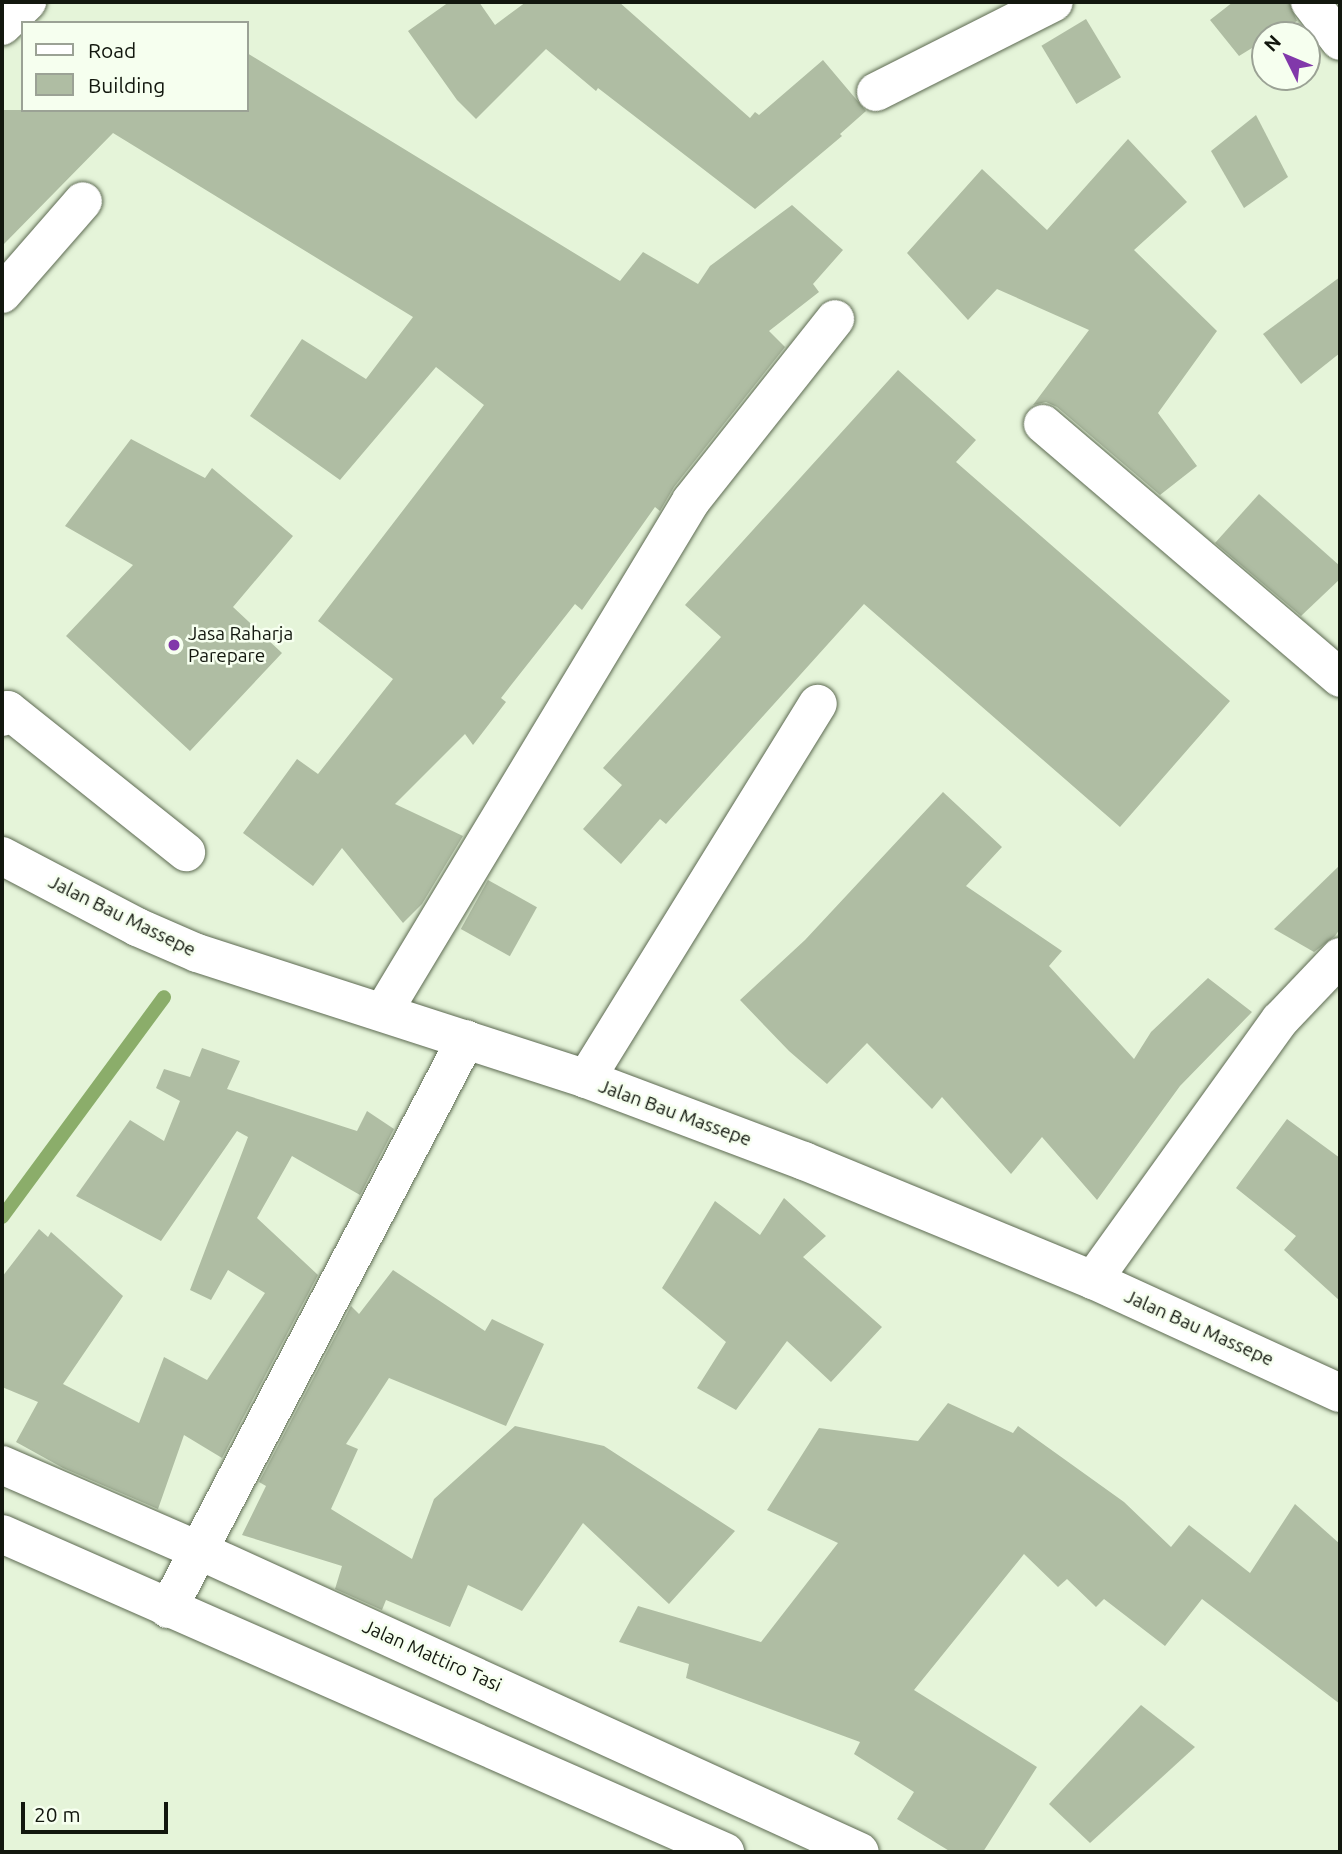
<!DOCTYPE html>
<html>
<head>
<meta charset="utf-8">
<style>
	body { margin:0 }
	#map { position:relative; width:1342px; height:1854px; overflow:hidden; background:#e5f4d9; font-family:Ubuntu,sans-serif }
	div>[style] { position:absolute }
	.stream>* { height:14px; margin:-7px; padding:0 7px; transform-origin:7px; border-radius:7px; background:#8bad6a }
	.building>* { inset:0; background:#afbda3; transform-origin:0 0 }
	.roads { filter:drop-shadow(0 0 2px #5d6a52) drop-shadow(0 0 2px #5d6a52) }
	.minor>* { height:38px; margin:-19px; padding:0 19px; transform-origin:19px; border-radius:19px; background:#fff }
	.major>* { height:38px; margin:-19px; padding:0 19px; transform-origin:19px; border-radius:19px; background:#fff }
	.highway>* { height:38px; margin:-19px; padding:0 19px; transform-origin:19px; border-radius:19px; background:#fff }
	.dots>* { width:19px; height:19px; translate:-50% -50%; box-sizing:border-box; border:4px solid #f6ffef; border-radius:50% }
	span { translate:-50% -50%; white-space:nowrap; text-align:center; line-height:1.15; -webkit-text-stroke:5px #f6ffef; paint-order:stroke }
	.poi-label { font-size:19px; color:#12170e }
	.left { translate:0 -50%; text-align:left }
	.street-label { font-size:19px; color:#12170e }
	.frame { position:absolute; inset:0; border:4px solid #12170e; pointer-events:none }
	.legend { position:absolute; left:21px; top:21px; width:228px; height:91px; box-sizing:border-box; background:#f6ffef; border:2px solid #9ba295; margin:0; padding:9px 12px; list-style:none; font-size:21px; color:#12170e }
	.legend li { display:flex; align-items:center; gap:14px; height:35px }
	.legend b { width:35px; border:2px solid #9ba295 }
	.north { position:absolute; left:1251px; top:21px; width:70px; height:70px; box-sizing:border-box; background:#f6ffef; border:2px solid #9ba295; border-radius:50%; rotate:313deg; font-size:19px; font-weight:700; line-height:28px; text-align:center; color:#12170e }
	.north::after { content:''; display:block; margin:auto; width:24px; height:32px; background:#8138aa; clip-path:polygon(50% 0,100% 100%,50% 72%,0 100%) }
	.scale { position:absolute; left:21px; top:1802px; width:147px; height:32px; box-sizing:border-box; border:4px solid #12170e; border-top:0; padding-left:9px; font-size:21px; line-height:24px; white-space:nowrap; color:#12170e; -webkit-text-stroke:5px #f6ffef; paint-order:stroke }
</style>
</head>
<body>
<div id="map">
	<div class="stream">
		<i style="left:2px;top:1217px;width:273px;rotate:-53.6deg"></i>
	</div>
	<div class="building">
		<i style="clip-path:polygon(449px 2px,479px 2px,495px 25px,526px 2px,619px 2px,750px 118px,755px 112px,759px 115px,823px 60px,866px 111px,840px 134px,842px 136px,755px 209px,598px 88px,596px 91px,546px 49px,476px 119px,457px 100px,408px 31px)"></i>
		<i style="clip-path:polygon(1233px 2px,1289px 2px,1297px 21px,1273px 35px,1265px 35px,1265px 40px,1239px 56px,1210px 20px)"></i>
		<i style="left:1086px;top:19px;width:68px;height:52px;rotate:59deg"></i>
		<i style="clip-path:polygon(247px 53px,620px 281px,643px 252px,698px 284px,710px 266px,792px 205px,843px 250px,813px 284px,819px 292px,769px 331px,785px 347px,674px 487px,660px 511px,655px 507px,582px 610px,575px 604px,501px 698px,506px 702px,473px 745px,465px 734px,395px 804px,463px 836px,422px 904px,403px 923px,342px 848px,313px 886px,243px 833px,297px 759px,318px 774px,393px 679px,318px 621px,484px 405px,436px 367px,340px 480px,250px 416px,302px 339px,366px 379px,413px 317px,113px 133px,2px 246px,2px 110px,247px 110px)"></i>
		<i style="clip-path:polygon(1256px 115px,1288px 177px,1244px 208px,1211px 151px)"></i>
		<i style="clip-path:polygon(1128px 139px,1187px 202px,1134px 250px,1217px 331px,1158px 413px,1197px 466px,1160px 495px,1057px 407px,1046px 402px,1033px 405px,1089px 330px,997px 289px,968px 320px,907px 253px,982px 169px,1047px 230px)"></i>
		<i style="clip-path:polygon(1340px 277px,1340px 353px,1301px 384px,1263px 334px)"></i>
		<i style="clip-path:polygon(898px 370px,976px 440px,956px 462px,1230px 701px,1120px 827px,864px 604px,666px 824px,660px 819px,621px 864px,583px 829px,622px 785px,603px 768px,721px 637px,685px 605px)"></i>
		<i style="clip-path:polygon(131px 439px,205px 478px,212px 468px,293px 536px,233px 607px,282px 653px,190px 751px,66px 636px,133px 565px,65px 526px)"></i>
		<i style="clip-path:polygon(1259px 494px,1340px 566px,1340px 579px,1301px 616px,1215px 543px)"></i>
		<i style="clip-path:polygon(943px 792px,1002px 847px,966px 886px,1062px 951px,1049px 966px,1134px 1059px,1151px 1032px,1208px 978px,1252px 1012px,1180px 1086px,1097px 1200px,1042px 1137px,1011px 1174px,942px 1097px,932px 1109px,867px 1043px,827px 1084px,789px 1051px,740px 1000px,805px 940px)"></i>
		<i style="clip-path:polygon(1340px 865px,1340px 929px,1335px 936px,1314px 952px,1274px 929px)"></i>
		<i style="left:488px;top:880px;width:56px;height:56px;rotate:29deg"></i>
		<i style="clip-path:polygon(202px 1048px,240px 1061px,227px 1089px,357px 1131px,367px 1111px,394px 1129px,360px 1195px,292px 1156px,257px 1218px,318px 1275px,222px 1458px,184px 1435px,158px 1509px,63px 1468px,16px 1442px,38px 1402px,2px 1387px,2px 1277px,39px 1229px,48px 1237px,51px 1232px,123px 1296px,63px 1384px,139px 1423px,164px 1357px,207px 1380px,265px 1293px,228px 1270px,211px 1300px,190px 1290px,248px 1137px,237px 1131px,161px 1241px,76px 1196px,130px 1120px,164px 1141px,180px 1101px,156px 1088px,164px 1069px,190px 1077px)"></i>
		<i style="clip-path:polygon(1287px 1119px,1340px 1158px,1340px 1301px,1284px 1250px,1296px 1236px,1236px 1188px)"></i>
		<i style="clip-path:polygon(784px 1198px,826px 1236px,803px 1257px,882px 1327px,831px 1382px,787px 1341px,736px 1410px,697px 1388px,726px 1342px,662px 1288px,715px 1201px,760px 1235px)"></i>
		<i style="clip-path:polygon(393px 1270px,485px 1331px,492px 1319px,544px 1344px,506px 1426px,389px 1378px,346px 1444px,358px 1449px,331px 1509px,412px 1559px,434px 1499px,515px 1426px,604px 1446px,735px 1531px,669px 1604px,583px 1523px,522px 1611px,468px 1585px,450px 1627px,386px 1600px,382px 1610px,335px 1589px,342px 1566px,242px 1535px,266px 1486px,259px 1482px,351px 1306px,359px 1314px)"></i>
		<i style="clip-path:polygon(948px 1403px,1013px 1433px,1018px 1426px,1124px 1502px,1171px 1547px,1189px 1525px,1250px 1573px,1295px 1504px,1340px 1544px,1340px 1704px,1202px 1599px,1165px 1646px,1104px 1599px,1096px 1607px,1067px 1579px,1058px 1587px,1024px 1554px,914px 1690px,1037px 1767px,983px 1852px,951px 1852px,897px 1819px,914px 1792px,854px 1754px,860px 1742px,686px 1678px,689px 1664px,619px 1642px,638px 1606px,761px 1642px,838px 1543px,767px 1510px,819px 1428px,918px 1441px)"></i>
		<i style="clip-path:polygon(1141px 1705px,1195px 1747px,1090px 1843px,1049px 1804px)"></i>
	</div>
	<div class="roads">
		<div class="minor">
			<i style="left:1310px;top:2px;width:49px;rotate:52.4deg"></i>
			<i style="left:2px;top:26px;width:35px;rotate:-44deg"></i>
			<i style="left:876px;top:92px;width:199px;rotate:-26.8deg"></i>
			<i style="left:2px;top:294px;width:123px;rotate:-48.9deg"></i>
			<i style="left:1043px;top:424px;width:391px;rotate:40.5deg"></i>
			<i style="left:2px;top:717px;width:9px;rotate:-49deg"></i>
			<i style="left:8px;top:710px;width:228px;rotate:38.6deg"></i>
			<i style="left:383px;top:1012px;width:597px;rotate:-58.92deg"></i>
			<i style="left:691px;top:501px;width:232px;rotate:-51.6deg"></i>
			<i style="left:586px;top:1079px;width:441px;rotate:-58.3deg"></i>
			<i style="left:1093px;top:1280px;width:320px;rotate:-54.3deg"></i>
			<i style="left:1280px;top:1020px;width:87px;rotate:-46.4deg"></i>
			<i style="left:168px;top:1609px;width:643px;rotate:-62.4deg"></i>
		</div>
		<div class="major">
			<i style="left:2px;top:1465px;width:216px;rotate:23.5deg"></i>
			<i style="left:200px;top:1551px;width:725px;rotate:24.52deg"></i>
			<i style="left:2px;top:1534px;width:790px;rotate:23.74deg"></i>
		</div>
		<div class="highway">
			<i style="left:2px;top:856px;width:153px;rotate:27.7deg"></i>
			<i style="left:137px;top:927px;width:65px;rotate:23.4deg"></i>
			<i style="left:197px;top:953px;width:409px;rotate:17.9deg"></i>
			<i style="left:586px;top:1079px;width:233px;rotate:20.6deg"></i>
			<i style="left:804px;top:1161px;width:313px;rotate:22.4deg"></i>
			<i style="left:1093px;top:1280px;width:272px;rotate:24.6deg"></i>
		</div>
	</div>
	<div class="dots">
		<i style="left:174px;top:645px;background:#8138aa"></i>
	</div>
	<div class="poi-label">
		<span class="left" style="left:188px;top:645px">Jasa Raharja<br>Parepare</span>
	</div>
	<div class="street-label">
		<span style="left:122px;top:916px;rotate:26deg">Jalan Bau Massepe</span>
		<span style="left:675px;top:1113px;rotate:20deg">Jalan Bau Massepe</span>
		<span style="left:1199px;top:1328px;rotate:24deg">Jalan Bau Massepe</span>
		<span style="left:432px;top:1656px;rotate:24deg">Jalan Mattiro Tasi</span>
	</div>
	<div class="frame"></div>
	<ul class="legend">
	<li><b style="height:9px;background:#fff"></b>Road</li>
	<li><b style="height:19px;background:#afbda3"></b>Building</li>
	</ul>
	<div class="north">N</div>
	<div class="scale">20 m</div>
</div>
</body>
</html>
